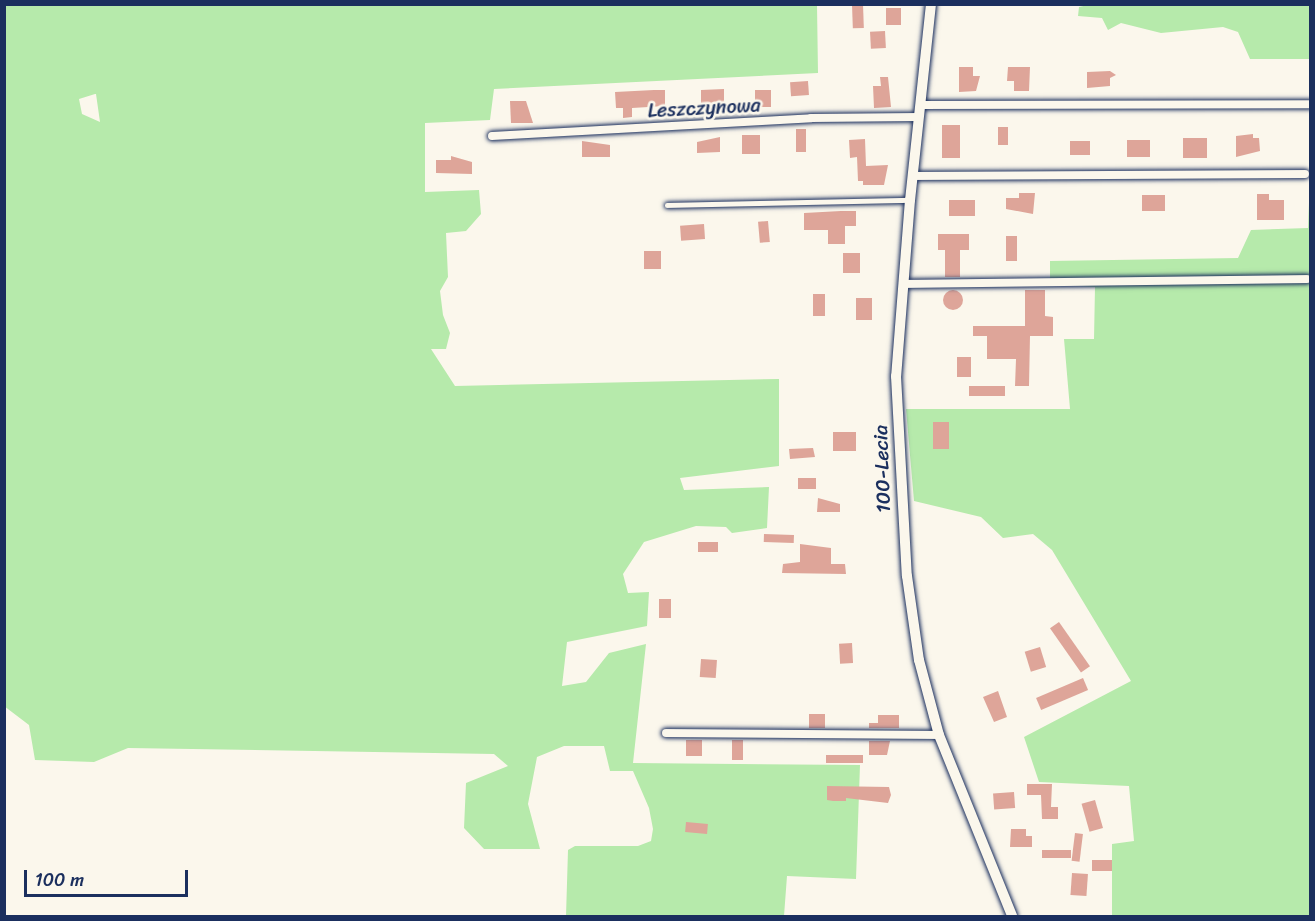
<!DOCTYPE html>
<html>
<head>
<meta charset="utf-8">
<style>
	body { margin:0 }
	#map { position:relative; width:1315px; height:921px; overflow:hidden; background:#fbf7ec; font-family:Sriracha,sans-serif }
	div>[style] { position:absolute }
	.green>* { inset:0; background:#b6eaab }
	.building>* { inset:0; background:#dea599; transform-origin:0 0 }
	.round { border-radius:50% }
	.roads { filter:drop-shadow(0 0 2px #1b2f5e) drop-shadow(0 0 2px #1b2f5e) }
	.service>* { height:4.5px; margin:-2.25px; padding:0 2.25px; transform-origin:2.25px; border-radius:2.25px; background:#fbf7ec }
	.minor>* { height:8px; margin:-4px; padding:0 4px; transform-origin:4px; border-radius:4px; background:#fbf7ec }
	.tertiary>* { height:10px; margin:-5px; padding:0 5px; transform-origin:5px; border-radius:5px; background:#fbf7ec }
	span { translate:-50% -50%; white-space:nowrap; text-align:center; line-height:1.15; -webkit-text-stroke:5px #fbf7ec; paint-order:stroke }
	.street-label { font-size:20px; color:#1b2f5e }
	.frame { position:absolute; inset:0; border:6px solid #1b2f5e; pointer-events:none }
	.scale { position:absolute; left:24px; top:870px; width:164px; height:27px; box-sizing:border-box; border:3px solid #1b2f5e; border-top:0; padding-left:8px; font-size:18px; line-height:21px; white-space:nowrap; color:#1b2f5e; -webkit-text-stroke:4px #fbf7ec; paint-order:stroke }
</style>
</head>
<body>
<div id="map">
	<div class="green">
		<i style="clip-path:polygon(1092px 4px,1310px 5px,1310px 59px,1250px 59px,1238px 32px,1223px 27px,1161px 33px,1121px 23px,1108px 30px,1102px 18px,1078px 16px,1079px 7px)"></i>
		<i style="clip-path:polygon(evenodd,4px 5px,817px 5px,818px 73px,494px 89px,490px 120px,425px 123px,425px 192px,479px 190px,481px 214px,466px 231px,446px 233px,448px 277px,440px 291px,443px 315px,450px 333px,446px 349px,431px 349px,455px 386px,779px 379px,779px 466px,680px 478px,684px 490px,769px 487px,767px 528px,732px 533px,726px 527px,696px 526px,644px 542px,623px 574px,628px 593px,649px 592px,647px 626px,567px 642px,562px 686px,586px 682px,609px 653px,646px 644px,633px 763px,860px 765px,856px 879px,787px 876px,784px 916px,566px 916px,568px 850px,575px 846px,638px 846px,651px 841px,653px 829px,649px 808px,633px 771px,610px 771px,604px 746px,564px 746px,537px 757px,528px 804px,540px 849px,484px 849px,464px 828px,466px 783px,508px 766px,494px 754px,128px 748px,94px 762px,35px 760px,29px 725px,4px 706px,4px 5px,95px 94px,96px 94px,100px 122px,82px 114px,79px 99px,95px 94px)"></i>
		<i style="clip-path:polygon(1310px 177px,1310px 916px,1112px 916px,1112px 844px,1134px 841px,1129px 786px,1039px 782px,1024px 737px,1131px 681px,1052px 550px,1033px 534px,1003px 538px,981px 517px,914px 501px,906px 409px,1070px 409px,1064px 339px,1094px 339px,1095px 287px,1050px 284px,1050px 261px,1238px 258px,1251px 230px,1308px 228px)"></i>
	</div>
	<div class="building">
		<i style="left:863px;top:4px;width:24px;height:11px;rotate:88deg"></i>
		<i style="left:886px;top:8px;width:15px;height:17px"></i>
		<i style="left:885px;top:31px;width:17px;height:15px;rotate:87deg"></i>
		<i style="clip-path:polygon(959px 67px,973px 67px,973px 76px,980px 76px,976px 91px,959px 92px)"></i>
		<i style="clip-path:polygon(1008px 67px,1030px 67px,1029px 91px,1014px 91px,1014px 81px,1007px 81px)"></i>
		<i style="clip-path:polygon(1110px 71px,1116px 75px,1110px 78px,1110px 86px,1087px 88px,1087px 72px)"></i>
		<i style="clip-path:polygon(880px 77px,888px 77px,891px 107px,874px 108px,873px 86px,881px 86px)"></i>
		<i style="left:808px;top:81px;width:14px;height:18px;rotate:86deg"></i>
		<i style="clip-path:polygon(724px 89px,724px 105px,701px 103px,701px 90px)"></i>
		<i style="clip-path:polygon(654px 90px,665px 90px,665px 106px,632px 108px,632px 117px,623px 118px,623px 108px,616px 108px,615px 92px)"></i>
		<i style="left:755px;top:90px;width:16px;height:17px"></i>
		<i style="clip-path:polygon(510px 101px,526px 101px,533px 123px,511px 123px)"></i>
		<i style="left:942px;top:125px;width:18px;height:33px"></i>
		<i style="left:998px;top:127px;width:10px;height:18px"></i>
		<i style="left:796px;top:129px;width:10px;height:23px"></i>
		<i style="clip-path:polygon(1253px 134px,1253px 138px,1259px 138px,1260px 151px,1236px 157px,1236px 136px)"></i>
		<i style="left:742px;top:135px;width:18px;height:19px"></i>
		<i style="clip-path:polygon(720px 137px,720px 152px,697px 153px,697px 142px)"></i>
		<i style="left:1207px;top:138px;width:20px;height:24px;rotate:90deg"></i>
		<i style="clip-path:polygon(865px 139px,866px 166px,888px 165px,884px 185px,863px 185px,863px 181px,858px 181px,857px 157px,850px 158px,849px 140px)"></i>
		<i style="left:1127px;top:140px;width:23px;height:17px"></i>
		<i style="clip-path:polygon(582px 141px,610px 145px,610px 157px,582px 157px)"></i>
		<i style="left:1070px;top:141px;width:20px;height:14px"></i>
		<i style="clip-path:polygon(451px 156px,472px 162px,472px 174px,436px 173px,436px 160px,451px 160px)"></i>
		<i style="clip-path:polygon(1019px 193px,1035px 193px,1033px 214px,1006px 209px,1006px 198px,1019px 198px)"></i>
		<i style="clip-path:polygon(1257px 194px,1269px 194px,1269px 200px,1284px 200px,1284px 220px,1257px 220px)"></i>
		<i style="left:1142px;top:195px;width:23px;height:16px"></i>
		<i style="left:949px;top:200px;width:26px;height:16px"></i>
		<i style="clip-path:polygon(841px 211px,856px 211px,856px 226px,845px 226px,845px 244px,828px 244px,828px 230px,804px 230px,804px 213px)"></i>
		<i style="left:768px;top:221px;width:21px;height:10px;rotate:85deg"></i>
		<i style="left:704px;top:224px;width:15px;height:24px;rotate:86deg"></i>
		<i style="clip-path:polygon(938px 234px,969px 234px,969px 250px,960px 250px,960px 277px,945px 277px,945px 250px,938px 250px)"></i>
		<i style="left:1006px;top:236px;width:11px;height:25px"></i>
		<i style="left:661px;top:251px;width:18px;height:17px;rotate:90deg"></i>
		<i style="left:843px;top:253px;width:17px;height:20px"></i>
		<i class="round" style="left:943px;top:290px;width:20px;height:20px"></i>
		<i style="clip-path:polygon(1025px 290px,1045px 290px,1045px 316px,1053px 317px,1053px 336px,1030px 336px,1029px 386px,1015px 386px,1016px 359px,987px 359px,987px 336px,973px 336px,973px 326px,1025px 326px)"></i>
		<i style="left:813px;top:294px;width:12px;height:22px"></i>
		<i style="left:856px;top:298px;width:16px;height:22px"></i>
		<i style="left:957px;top:357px;width:14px;height:20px"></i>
		<i style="left:969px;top:386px;width:36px;height:10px"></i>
		<i style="left:933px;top:422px;width:16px;height:27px"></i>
		<i style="left:856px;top:432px;width:19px;height:23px;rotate:90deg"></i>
		<i style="clip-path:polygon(813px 448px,815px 457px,790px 459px,789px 449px)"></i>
		<i style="left:798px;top:478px;width:18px;height:11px"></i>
		<i style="clip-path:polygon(818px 498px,840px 504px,840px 512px,817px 512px)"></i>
		<i style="left:764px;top:534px;width:30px;height:8px;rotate:2deg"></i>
		<i style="left:698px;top:542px;width:20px;height:10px"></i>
		<i style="clip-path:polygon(800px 544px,831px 548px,831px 564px,845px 564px,846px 574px,782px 573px,783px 564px,800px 562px)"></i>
		<i style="left:659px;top:599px;width:12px;height:19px"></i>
		<i style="left:1059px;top:622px;width:54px;height:11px;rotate:55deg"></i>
		<i style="left:852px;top:643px;width:20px;height:13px;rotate:87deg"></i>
		<i style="left:1040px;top:647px;width:21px;height:16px;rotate:73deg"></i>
		<i style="left:701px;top:659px;width:16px;height:18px;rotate:4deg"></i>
		<i style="left:1083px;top:678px;width:13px;height:51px;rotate:67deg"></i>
		<i style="clip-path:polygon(998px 691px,1007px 717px,994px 722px,983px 697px)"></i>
		<i style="left:809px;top:714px;width:16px;height:14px"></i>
		<i style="clip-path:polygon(878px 715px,899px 715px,899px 728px,869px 728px,869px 723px,878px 723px)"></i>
		<i style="left:686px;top:740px;width:16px;height:16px"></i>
		<i style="left:732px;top:740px;width:11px;height:20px"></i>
		<i style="clip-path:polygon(869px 741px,890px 741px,887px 755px,869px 755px)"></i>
		<i style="left:826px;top:755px;width:37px;height:8px"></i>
		<i style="clip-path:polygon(1027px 784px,1052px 784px,1051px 807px,1058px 807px,1058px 819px,1042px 819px,1041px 795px,1027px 795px)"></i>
		<i style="clip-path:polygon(827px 786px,889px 787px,891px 795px,888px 803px,846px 798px,846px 801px,833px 801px,827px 800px)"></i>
		<i style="left:1014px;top:792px;width:16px;height:21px;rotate:86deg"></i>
		<i style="left:1095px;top:800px;width:29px;height:14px;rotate:74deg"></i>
		<i style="left:686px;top:822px;width:22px;height:10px;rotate:5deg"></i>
		<i style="clip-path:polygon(1011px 829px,1026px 829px,1026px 836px,1032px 836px,1032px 847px,1010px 847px)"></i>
		<i style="left:1075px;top:833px;width:8px;height:28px;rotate:7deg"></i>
		<i style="left:1042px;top:850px;width:29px;height:8px"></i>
		<i style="left:1092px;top:860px;width:20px;height:11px"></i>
		<i style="left:1072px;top:873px;width:16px;height:22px;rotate:4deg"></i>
	</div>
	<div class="roads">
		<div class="service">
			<i style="left:667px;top:205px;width:243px;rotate:-1.2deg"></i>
		</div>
		<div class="minor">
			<i style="left:920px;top:105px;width:390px;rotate:-0.1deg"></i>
			<i style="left:492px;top:136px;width:320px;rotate:-3.2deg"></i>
			<i style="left:811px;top:118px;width:108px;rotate:-0.5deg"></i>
			<i style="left:912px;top:176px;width:393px;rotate:-0.3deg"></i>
			<i style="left:904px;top:284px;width:403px;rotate:-0.7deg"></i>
			<i style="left:666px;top:733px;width:273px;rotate:0.4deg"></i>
		</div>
		<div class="tertiary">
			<i style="left:931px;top:4px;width:197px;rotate:96.1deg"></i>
			<i style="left:910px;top:200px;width:177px;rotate:94.5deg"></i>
			<i style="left:896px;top:376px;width:200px;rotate:86.9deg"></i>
			<i style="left:907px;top:576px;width:85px;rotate:81.9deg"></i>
			<i style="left:919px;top:660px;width:78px;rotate:75.1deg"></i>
			<i style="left:939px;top:735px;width:195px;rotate:68deg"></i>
		</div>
	</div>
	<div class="street-label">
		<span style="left:704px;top:108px;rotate:-3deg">Leszczynowa</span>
		<span style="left:882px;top:469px;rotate:-92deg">100-Lecia</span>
	</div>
	<div class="frame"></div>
	<div class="scale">100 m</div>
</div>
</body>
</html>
